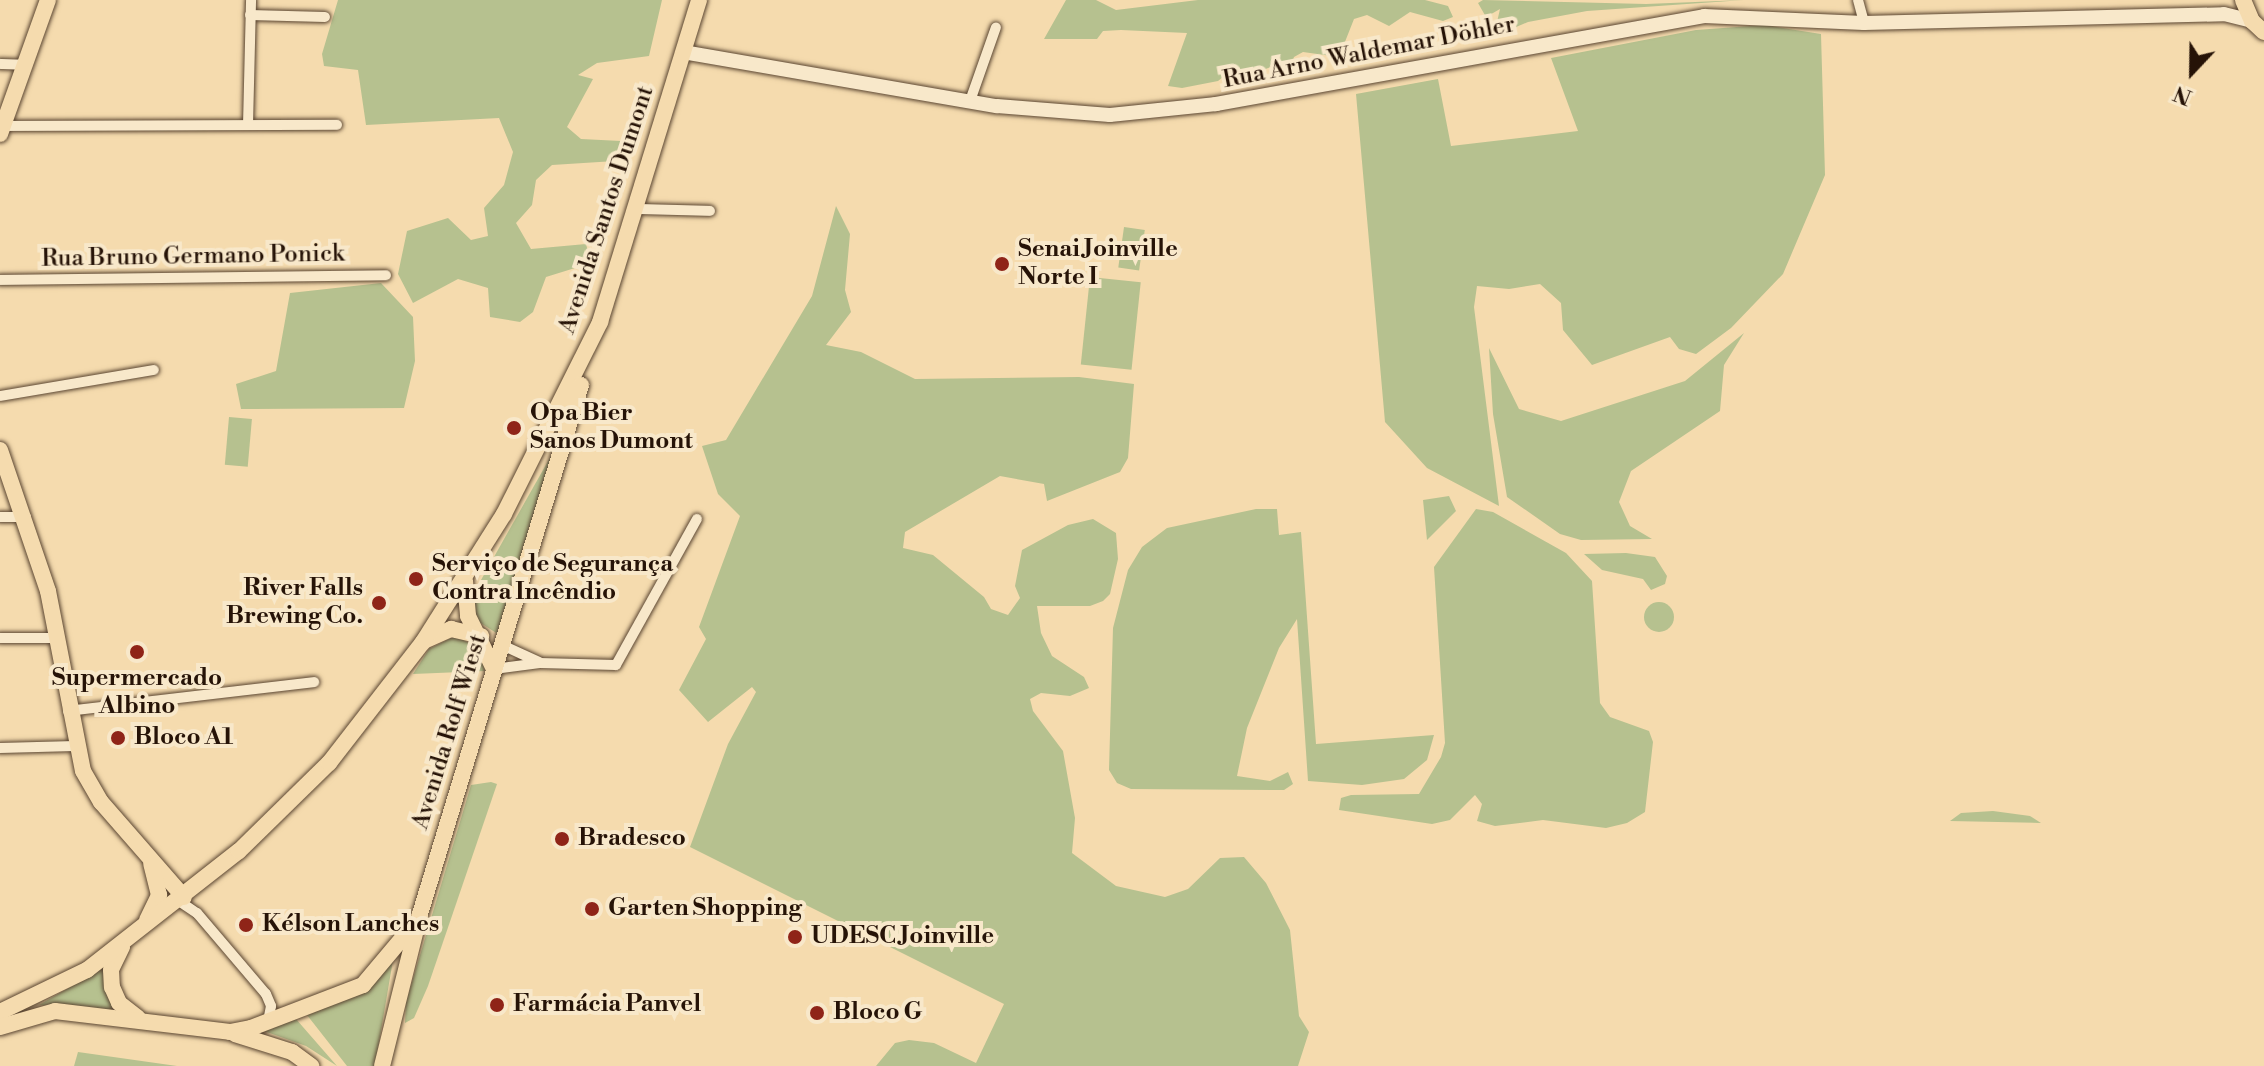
<!DOCTYPE html>
<html>
<head>
<meta charset="utf-8">
<style>
	body { margin:0 }
	#map { position:relative; width:2264px; height:1066px; overflow:hidden; background:#f5dbae; font-family:"Libre Bodoni",serif }
	div>[style] { position:absolute }
	.green>* { inset:0; background:#b6c18f; transform-origin:0 0 }
	.round { border-radius:50% }
	.roads { filter:drop-shadow(0 0 2px #5a4531) drop-shadow(0 0 2px #5a4531) }
	.street>* { height:10px; margin:-5px; padding:0 5px; transform-origin:5px; border-radius:5px; background:#f8e8ca }
	.secondary>* { height:14px; margin:-7px; padding:0 7px; transform-origin:7px; border-radius:7px; background:#f8e8ca }
	.primary>* { height:16px; margin:-8px; padding:0 8px; transform-origin:8px; border-radius:8px; background:#f5dbae }
	.dots>* { width:22px; height:22px; translate:-50% -50%; box-sizing:border-box; border:4px solid #f8e8ca; border-radius:50% }
	span { translate:-50% -50%; white-space:nowrap; text-align:center; line-height:1.15; -webkit-text-stroke:8px #f8e8ca; paint-order:stroke }
	.street-label { font-size:24px; color:#261307 }
	.poi-label { font-size:24px; color:#261307; font-weight:700 }
	.left { translate:0 -50%; text-align:left }
	.right { translate:-100% -50%; text-align:right }
	.north { position:absolute; left:2152px; top:32px; width:80px; height:80px; -webkit-text-stroke:6px #f8e8ca; paint-order:stroke; rotate:202deg; font-size:22px; font-weight:700; line-height:32px; text-align:center; color:#261307 }
	.north::after { content:''; display:block; margin:auto; width:28px; height:36px; background:#261307; clip-path:polygon(50% 0,100% 100%,50% 72%,0 100%) }
</style>
</head>
<body>
<div id="map">
	<div class="green">
		<i style="clip-path:polygon(338px 0,662px 0,649px 56px,597px 63px,578px 75px,593px 79px,567px 127px,581px 139px,621px 141px,615px 161px,552px 165px,536px 180px,532px 205px,516px 223px,531px 249px,586px 244px,591px 263px,546px 277px,533px 312px,520px 322px,490px 317px,488px 288px,458px 279px,413px 303px,398px 274px,407px 231px,448px 218px,471px 240px,488px 236px,484px 208px,504px 185px,513px 152px,499px 118px,366px 125px,358px 70px,324px 66px,322px 54px)"></i>
		<i style="clip-path:polygon(1066px 0,1096px 0,1116px 10px,1198px 0,1425px 0,1448px 6px,1453px 17px,1443px 21px,1410px 12px,1389px 26px,1367px 15px,1354px 19px,1339px 57px,1303px 52px,1294px 57px,1290px 69px,1279px 71px,1276px 65px,1245px 77px,1241px 71px,1228px 73px,1218px 81px,1182px 88px,1168px 86px,1187px 33px,1121px 30px,1103px 31px,1097px 39px,1044px 39px)"></i>
		<i style="clip-path:polygon(1483px 0,1646px 4px,1744px 0,1587px 11px,1528px 22px,1500px 34px,1495px 31px,1500px 9px,1486px 17px,1478px 3px)"></i>
		<i style="clip-path:polygon(1764px 25px,1821px 34px,1825px 175px,1783px 274px,1731px 328px,1696px 354px,1679px 349px,1670px 337px,1592px 365px,1563px 330px,1561px 303px,1540px 284px,1509px 289px,1477px 286px,1474px 307px,1499px 506px,1427px 468px,1385px 422px,1356px 94px,1438px 79px,1451px 146px,1578px 131px,1551px 58px,1696px 30px)"></i>
		<i style="clip-path:polygon(836px 206px,850px 234px,845px 290px,851px 312px,826px 345px,861px 352px,915px 379px,1079px 377px,1134px 384px,1128px 458px,1120px 472px,1047px 501px,1044px 484px,1000px 476px,905px 532px,903px 548px,933px 555px,984px 597px,991px 609px,1008px 615px,1020px 598px,1015px 586px,1022px 550px,1068px 525px,1093px 519px,1116px 533px,1118px 559px,1110px 594px,1103px 601px,1090px 606px,1037px 606px,1041px 633px,1052px 656px,1084px 677px,1089px 688px,1070px 696px,1041px 693px,1030px 699px,1033px 711px,1063px 751px,1075px 818px,1072px 853px,1116px 886px,1165px 897px,1188px 889px,1220px 858px,1244px 857px,1266px 883px,1290px 930px,1299px 1016px,1309px 1032px,1298px 1066px,876px 1066px,895px 1043px,909px 1040px,934px 1043px,976px 1063px,1004px 1004px,690px 847px,728px 744px,756px 692px,752px 687px,708px 722px,679px 690px,706px 639px,699px 627px,740px 516px,718px 494px,702px 446px,726px 440px,812px 296px)"></i>
		<i style="left:1124px;top:227px;width:21px;height:41px;rotate:8deg"></i>
		<i style="left:1090px;top:277px;width:51px;height:88px;rotate:6deg"></i>
		<i style="clip-path:polygon(381px 283px,413px 317px,415px 361px,404px 408px,241px 409px,236px 384px,276px 371px,290px 293px)"></i>
		<i style="clip-path:polygon(1744px 333px,1724px 365px,1720px 411px,1631px 471px,1619px 502px,1630px 526px,1652px 539px,1581px 540px,1560px 534px,1507px 497px,1493px 414px,1489px 348px,1519px 409px,1561px 421px,1685px 381px)"></i>
		<i style="left:229px;top:417px;width:23px;height:48px;rotate:5deg"></i>
		<i style="clip-path:polygon(552px 454px,501px 636px,476px 620px,472px 596px)"></i>
		<i style="clip-path:polygon(1449px 496px,1456px 511px,1427px 540px,1423px 500px)"></i>
		<i style="clip-path:polygon(1256px 509px,1277px 509px,1279px 535px,1301px 532px,1316px 744px,1434px 735px,1427px 760px,1404px 779px,1362px 785px,1308px 781px,1297px 619px,1279px 648px,1247px 728px,1237px 776px,1270px 781px,1288px 772px,1293px 784px,1284px 790px,1131px 789px,1117px 783px,1109px 770px,1113px 628px,1128px 570px,1142px 547px,1167px 528px)"></i>
		<i style="clip-path:polygon(1476px 509px,1493px 512px,1566px 553px,1592px 581px,1600px 703px,1610px 717px,1649px 731px,1653px 742px,1645px 812px,1627px 823px,1606px 828px,1543px 820px,1495px 826px,1477px 821px,1482px 804px,1475px 795px,1450px 820px,1432px 824px,1339px 810px,1341px 798px,1351px 795px,1419px 794px,1441px 757px,1445px 743px,1434px 567px)"></i>
		<i style="clip-path:polygon(1626px 553px,1655px 557px,1667px 576px,1665px 584px,1651px 590px,1643px 579px,1602px 570px,1584px 554px)"></i>
		<i class="round" style="left:1644px;top:602px;width:30px;height:30px"></i>
		<i style="clip-path:polygon(455px 636px,479px 648px,485px 671px,413px 674px,429px 649px)"></i>
		<i style="clip-path:polygon(491px 782px,497px 784px,428px 986px,414px 1018px,405px 1023px,406px 1002px,471px 785px)"></i>
		<i style="clip-path:polygon(1993px 811px,2030px 816px,2041px 823px,1950px 821px,1961px 813px)"></i>
		<i style="clip-path:polygon(393px 960px,375px 1066px,347px 1066px,307px 1015px,349px 998px)"></i>
		<i style="clip-path:polygon(110px 963px,120px 1012px,39px 1005px,93px 974px)"></i>
		<i style="clip-path:polygon(296px 1019px,337px 1066px,306px 1046px,264px 1031px)"></i>
		<i style="clip-path:polygon(78px 1052px,177px 1066px,74px 1066px)"></i>
	</div>
	<div class="roads">
		<div class="street">
			<i style="left:1858px;top:0;width:24px;rotate:75deg"></i>
			<i style="left:250px;top:15px;width:75px;rotate:1.5deg"></i>
			<i style="left:0;top:64px;width:25px;rotate:2deg"></i>
			<i style="left:970px;top:101px;width:78px;rotate:-70.6deg"></i>
			<i style="left:248px;top:125px;width:125px;rotate:-88.6deg"></i>
			<i style="left:3px;top:126px;width:334px;rotate:-0.2deg"></i>
			<i style="left:635px;top:209px;width:75px;rotate:1.5deg"></i>
			<i style="left:0;top:280px;width:386px;rotate:-0.7deg"></i>
			<i style="left:0;top:396px;width:156px;rotate:-9.6deg"></i>
			<i style="left:0;top:517px;width:26px"></i>
			<i style="left:0;top:638px;width:58px"></i>
			<i style="left:502px;top:645px;width:41px;rotate:24.7deg"></i>
			<i style="left:494px;top:669px;width:46px;rotate:-7.4deg"></i>
			<i style="left:540px;top:663px;width:76px;rotate:1.5deg"></i>
			<i style="left:616px;top:665px;width:167px;rotate:-61deg"></i>
			<i style="left:68px;top:711px;width:248px;rotate:-6.7deg"></i>
			<i style="left:0;top:748px;width:75px;rotate:-1.5deg"></i>
			<i style="left:179px;top:901px;width:22px;rotate:34deg"></i>
			<i style="left:197px;top:913px;width:106px;rotate:49.6deg"></i>
			<i style="left:266px;top:994px;width:13px;rotate:67deg"></i>
			<i style="left:271px;top:1006px;width:15px;rotate:101deg"></i>
		</div>
		<div class="secondary">
			<i style="left:683px;top:52px;width:319px;rotate:9.8deg"></i>
			<i style="left:997px;top:106px;width:113px;rotate:4.6deg"></i>
			<i style="left:1110px;top:115px;width:107px;rotate:-5.9deg"></i>
			<i style="left:1216px;top:104px;width:496px;rotate:-10.2deg"></i>
			<i style="left:1704px;top:16px;width:160px;rotate:2.5deg"></i>
			<i style="left:1864px;top:23px;width:360px;rotate:-1.4deg"></i>
			<i style="left:2224px;top:14px;width:29px;rotate:14deg"></i>
		</div>
		<div class="primary">
			<i style="left:2243px;top:0;width:23px;rotate:67deg"></i>
			<i style="left:2252px;top:21px;width:16px;rotate:43deg"></i>
			<i style="left:0;top:134px;width:142px;rotate:-70.3deg"></i>
			<i style="left:0;top:450px;width:149px;rotate:71.2deg"></i>
			<i style="left:48px;top:591px;width:183px;rotate:79deg"></i>
			<i style="left:83px;top:771px;width:36px;rotate:60deg"></i>
			<i style="left:101px;top:802px;width:126px;rotate:48.9deg"></i>
			<i style="left:465px;top:581px;width:35px;rotate:85deg"></i>
			<i style="left:468px;top:616px;width:59px;rotate:63.9deg"></i>
			<i style="left:424px;top:641px;width:30px;rotate:-24deg"></i>
			<i style="left:451px;top:629px;width:31px;rotate:13deg"></i>
			<i style="left:147px;top:920px;width:28px;rotate:-64deg"></i>
			<i style="left:159px;top:895px;width:32px;rotate:-104deg"></i>
			<i style="left:122px;top:947px;width:25px;rotate:116deg"></i>
			<i style="left:111px;top:970px;width:17px;rotate:87deg"></i>
			<i style="left:112px;top:987px;width:17px;rotate:66deg"></i>
			<i style="left:119px;top:1003px;width:24px;rotate:38deg"></i>
			<i style="left:0;top:1012px;width:97px;rotate:-25.8deg"></i>
			<i style="left:87px;top:970px;width:193px;rotate:-38.1deg"></i>
			<i style="left:239px;top:851px;width:126px;rotate:-44.4deg"></i>
			<i style="left:329px;top:763px;width:153px;rotate:-52.2deg"></i>
			<i style="left:423px;top:642px;width:151px;rotate:-57.7deg"></i>
			<i style="left:504px;top:514px;width:215px;rotate:-63.4deg"></i>
			<i style="left:600px;top:322px;width:337px;rotate:-72.9deg"></i>
			<i style="left:0;top:1027px;width:57px;rotate:-16.2deg"></i>
			<i style="left:55px;top:1011px;width:176px;rotate:6.8deg"></i>
			<i style="left:230px;top:1032px;width:21px;rotate:-11deg"></i>
			<i style="left:251px;top:1028px;width:120px;rotate:-21deg"></i>
			<i style="left:363px;top:985px;width:73px;rotate:-50deg"></i>
			<i style="left:235px;top:1034px;width:60px;rotate:17.5deg"></i>
			<i style="left:292px;top:1052px;width:24px;rotate:36deg"></i>
			<i style="left:382px;top:1066px;width:157px;rotate:-76deg"></i>
			<i style="left:420px;top:914px;width:553px;rotate:-73.07deg"></i>
		</div>
	</div>
	<div class="dots">
		<i style="left:1002px;top:264px;background:#8f2418"></i>
		<i style="left:514px;top:428px;background:#8f2418"></i>
		<i style="left:416px;top:579px;background:#8f2418"></i>
		<i style="left:379px;top:603px;background:#8f2418"></i>
		<i style="left:137px;top:652px;background:#8f2418"></i>
		<i style="left:118px;top:738px;background:#8f2418"></i>
		<i style="left:562px;top:839px;background:#8f2418"></i>
		<i style="left:592px;top:909px;background:#8f2418"></i>
		<i style="left:246px;top:925px;background:#8f2418"></i>
		<i style="left:795px;top:937px;background:#8f2418"></i>
		<i style="left:497px;top:1005px;background:#8f2418"></i>
		<i style="left:817px;top:1013px;background:#8f2418"></i>
	</div>
	<div class="street-label">
		<span style="left:1369px;top:53px;rotate:-11deg">Rua Arno Waldemar Döhler</span>
		<span style="left:607px;top:210px;rotate:-72deg">Avenida Santos Dumont</span>
		<span style="left:193px;top:257px;rotate:-1deg">Rua Bruno Germano Ponick</span>
		<span style="left:450px;top:732px;rotate:-73deg">Avenida Rolf Wiest</span>
	</div>
	<div class="poi-label">
		<span class="left" style="left:1018px;top:264px">Senai Joinville<br>Norte I</span>
		<span class="left" style="left:530px;top:428px">Opa Bier<br>Sanos Dumont</span>
		<span class="left" style="left:432px;top:579px">Serviço de Segurança<br>Contra Incêndio</span>
		<span class="right" style="left:363px;top:603px">River Falls<br>Brewing Co.</span>
		<span style="left:137px;top:693px">Supermercado<br>Albino</span>
		<span class="left" style="left:134px;top:738px">Bloco A1</span>
		<span class="left" style="left:578px;top:839px">Bradesco</span>
		<span class="left" style="left:608px;top:909px">Garten Shopping</span>
		<span class="left" style="left:262px;top:925px">Kélson Lanches</span>
		<span class="left" style="left:811px;top:937px">UDESC Joinville</span>
		<span class="left" style="left:513px;top:1005px">Farmácia Panvel</span>
		<span class="left" style="left:833px;top:1013px">Bloco G</span>
	</div>
	<div class="north">N</div>
</div>
</body>
</html>
